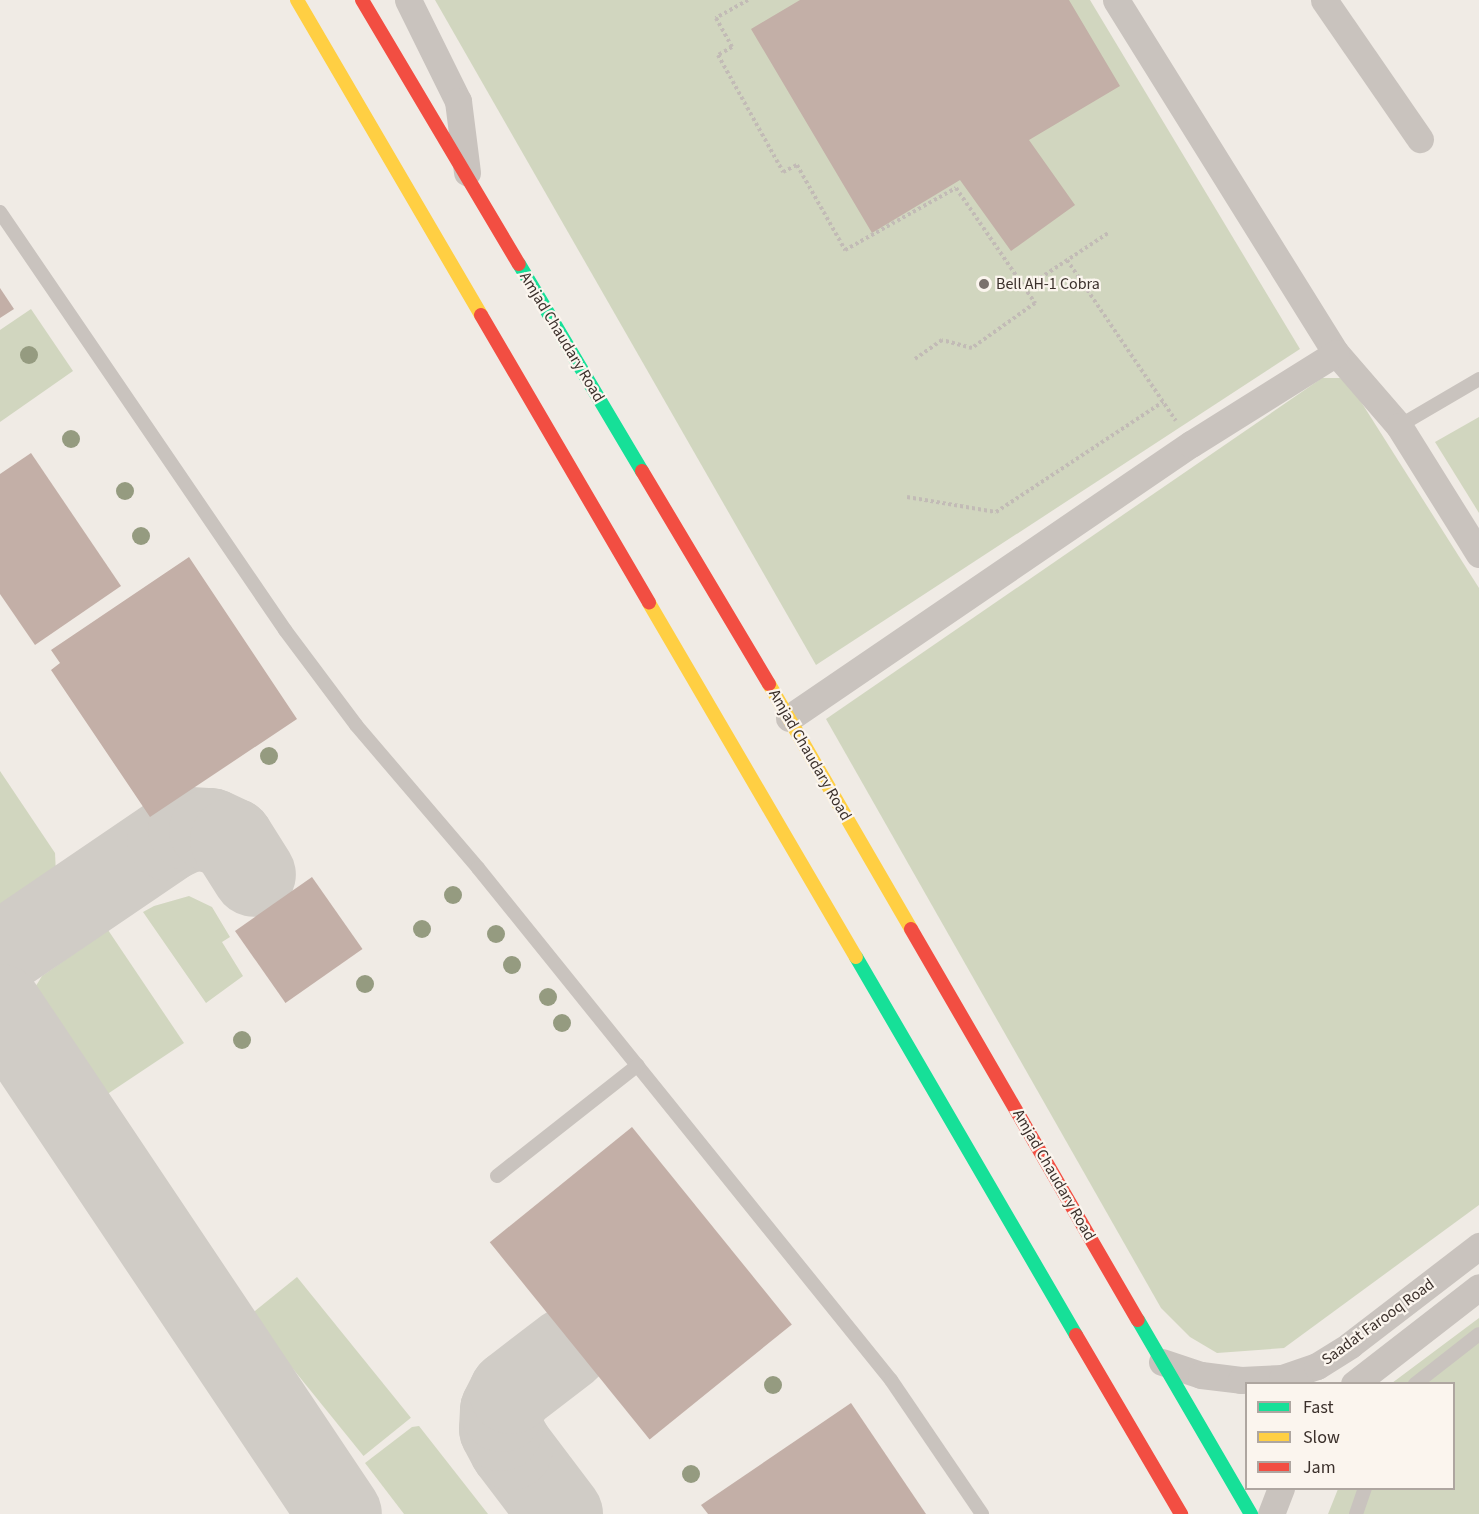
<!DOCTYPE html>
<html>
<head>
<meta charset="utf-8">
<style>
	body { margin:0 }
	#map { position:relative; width:1479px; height:1514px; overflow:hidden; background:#f0ebe5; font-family:"Source Sans 3",sans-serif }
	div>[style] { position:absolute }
	.green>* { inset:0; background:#d1d6bf; transform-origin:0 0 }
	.taxiway>* { height:84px; margin:-42px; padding:0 42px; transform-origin:42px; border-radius:42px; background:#d0ccc6 }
	.building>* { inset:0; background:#c3afa7; transform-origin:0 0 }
	.path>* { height:4px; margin-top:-2px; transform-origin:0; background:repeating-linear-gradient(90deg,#c2bbb6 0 3px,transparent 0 6px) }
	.lane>* { height:14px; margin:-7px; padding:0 7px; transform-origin:7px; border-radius:7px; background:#c9c3be }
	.street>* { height:27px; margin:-13.5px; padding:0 13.5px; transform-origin:13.5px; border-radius:13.5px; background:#c9c3be }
	.fast>* { height:14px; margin:-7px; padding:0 7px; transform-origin:7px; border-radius:7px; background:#16e098 }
	.slow>* { height:14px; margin:-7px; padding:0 7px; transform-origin:7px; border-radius:7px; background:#ffcf43 }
	.jam>* { height:14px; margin:-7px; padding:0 7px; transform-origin:7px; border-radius:7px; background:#f24e42 }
	.trees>* { width:18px; height:18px; margin:-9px; border-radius:50%; background:#959b80 }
	.dots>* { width:16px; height:16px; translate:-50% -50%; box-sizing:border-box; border:3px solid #fbf5ee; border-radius:50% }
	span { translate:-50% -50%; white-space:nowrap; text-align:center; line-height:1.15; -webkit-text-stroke:4.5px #fbf5ee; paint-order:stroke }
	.poi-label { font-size:16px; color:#3b302b }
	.left { translate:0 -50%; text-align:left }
	.street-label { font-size:16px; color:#3b302b }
	.legend { position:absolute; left:1245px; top:1382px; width:210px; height:108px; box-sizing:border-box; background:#fbf5ee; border:2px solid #aea6a0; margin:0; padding:8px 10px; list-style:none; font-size:18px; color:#3b302b }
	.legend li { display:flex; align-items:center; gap:12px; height:30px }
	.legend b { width:30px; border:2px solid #aea6a0 }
</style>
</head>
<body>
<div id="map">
	<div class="green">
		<i style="clip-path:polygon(435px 0,1090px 0,1300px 349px,816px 665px)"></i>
		<i style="clip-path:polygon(31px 309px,73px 371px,0 422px,0 330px)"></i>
		<i style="clip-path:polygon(1322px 378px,1340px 378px,1351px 386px,1479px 588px,1479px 1205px,1284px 1348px,1217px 1353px,1190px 1337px,1161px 1308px,826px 719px)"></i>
		<i style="clip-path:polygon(1479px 417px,1479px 513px,1435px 442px)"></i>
		<i style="clip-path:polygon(0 771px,55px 853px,56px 874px,0 910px)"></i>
		<i style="clip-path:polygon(189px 896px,212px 907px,230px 937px,222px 942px,243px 976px,206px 1003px,143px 912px,154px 906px)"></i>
		<i style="clip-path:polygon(108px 930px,184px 1043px,103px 1097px,34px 1001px,34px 989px,42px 976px)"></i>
		<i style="left:297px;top:1277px;width:181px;height:61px;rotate:51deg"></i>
		<i style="clip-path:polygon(1479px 1318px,1479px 1514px,1328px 1514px,1338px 1489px,1454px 1488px,1454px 1384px,1392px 1383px)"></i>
		<i style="clip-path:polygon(419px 1426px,488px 1514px,404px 1514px,365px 1463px,412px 1427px)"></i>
	</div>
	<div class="taxiway">
		<i style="left:0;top:954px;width:204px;rotate:-34.2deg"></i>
		<i style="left:169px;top:839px;width:23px;rotate:-25deg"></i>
		<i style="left:190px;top:829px;width:21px;rotate:3deg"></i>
		<i style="left:211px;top:830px;width:23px;rotate:25deg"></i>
		<i style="left:232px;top:840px;width:41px;rotate:57.8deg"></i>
		<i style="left:0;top:1006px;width:611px;rotate:56.21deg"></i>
		<i style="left:561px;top:1514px;width:83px;rotate:-127.1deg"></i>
		<i style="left:511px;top:1448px;width:21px;rotate:-118deg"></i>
		<i style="left:501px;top:1429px;width:19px;rotate:-87deg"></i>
		<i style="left:502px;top:1410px;width:20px;rotate:-63deg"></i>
		<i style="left:511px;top:1392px;width:71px;rotate:-37.5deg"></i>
	</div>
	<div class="building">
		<i style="clip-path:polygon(800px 0,1069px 0,1120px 86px,1029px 140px,1075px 205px,1011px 251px,960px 180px,872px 233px,751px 29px)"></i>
		<i style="clip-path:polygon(0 288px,14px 309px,0 318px)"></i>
		<i style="clip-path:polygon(31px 453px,121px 586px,35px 645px,0 594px,0 474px)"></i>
		<i style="clip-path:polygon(189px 557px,297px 719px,150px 817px,51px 670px,60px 663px,51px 650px)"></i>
		<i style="left:312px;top:877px;width:88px;height:94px;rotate:55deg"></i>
		<i style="left:632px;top:1127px;width:254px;height:183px;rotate:51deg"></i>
		<i style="clip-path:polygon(851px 1403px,926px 1514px,708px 1514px,701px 1505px)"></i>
	</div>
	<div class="path">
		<i style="left:748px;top:0;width:37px;rotate:151deg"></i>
		<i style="left:716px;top:18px;width:33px;rotate:61deg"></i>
		<i style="left:732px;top:47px;width:16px;rotate:150deg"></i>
		<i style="left:718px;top:55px;width:134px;rotate:60.9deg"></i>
		<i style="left:783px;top:172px;width:16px;rotate:-27deg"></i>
		<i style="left:797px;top:165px;width:98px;rotate:60.5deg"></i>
		<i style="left:845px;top:250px;width:127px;rotate:-29.2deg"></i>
		<i style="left:956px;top:188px;width:140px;rotate:55.5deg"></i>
		<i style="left:1035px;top:303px;width:77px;rotate:144.5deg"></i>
		<i style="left:972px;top:348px;width:31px;rotate:-165deg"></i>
		<i style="left:942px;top:340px;width:33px;rotate:145deg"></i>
		<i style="left:1067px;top:260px;width:194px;rotate:55.9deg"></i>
		<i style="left:1025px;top:288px;width:100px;rotate:-33.5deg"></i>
		<i style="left:907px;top:497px;width:90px;rotate:9.6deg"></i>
		<i style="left:996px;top:512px;width:200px;rotate:-33.4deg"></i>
	</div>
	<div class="lane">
		<i style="left:0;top:212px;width:506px;rotate:55.71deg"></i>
		<i style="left:285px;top:630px;width:119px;rotate:53.2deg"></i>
		<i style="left:356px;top:725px;width:188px;rotate:49.5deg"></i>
		<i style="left:478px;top:868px;width:658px;rotate:51.11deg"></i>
		<i style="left:891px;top:1380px;width:162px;rotate:55.8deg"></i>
		<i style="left:1399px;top:426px;width:93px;rotate:-30.4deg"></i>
		<i style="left:497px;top:1176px;width:179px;rotate:-38.2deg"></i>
		<i style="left:1415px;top:1384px;width:81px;rotate:-38deg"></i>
		<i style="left:1356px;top:1514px;width:28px;rotate:-71deg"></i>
	</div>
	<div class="street">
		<i style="left:408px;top:0;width:113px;rotate:63.7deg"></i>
		<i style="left:458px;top:101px;width:72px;rotate:82.8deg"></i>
		<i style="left:1116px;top:0;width:416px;rotate:58.1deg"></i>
		<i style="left:1336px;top:353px;width:96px;rotate:49.2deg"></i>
		<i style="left:1399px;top:426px;width:151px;rotate:58deg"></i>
		<i style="left:1324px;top:0;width:169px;rotate:55.4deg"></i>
		<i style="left:789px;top:718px;width:486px;rotate:-34.3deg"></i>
		<i style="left:1191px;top:444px;width:171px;rotate:-32.1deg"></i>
		<i style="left:1162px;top:1362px;width:41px;rotate:18.4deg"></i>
		<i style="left:1201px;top:1375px;width:40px;rotate:7.1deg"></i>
		<i style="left:1241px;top:1380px;width:41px;rotate:-2.8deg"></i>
		<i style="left:1282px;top:1378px;width:37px;rotate:-19deg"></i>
		<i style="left:1317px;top:1366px;width:39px;rotate:-32deg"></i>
		<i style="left:1350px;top:1345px;width:163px;rotate:-37.5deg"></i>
		<i style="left:1354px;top:1384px;width:158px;rotate:-37.8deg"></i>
		<i style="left:1271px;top:1514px;width:28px;rotate:-69deg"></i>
	</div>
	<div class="fast">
		<i style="left:519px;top:264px;width:241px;rotate:59.3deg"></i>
		<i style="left:856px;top:957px;width:437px;rotate:59.8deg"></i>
		<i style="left:1138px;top:1320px;width:225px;rotate:59.8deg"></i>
	</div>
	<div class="slow">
		<i style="left:297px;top:0;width:365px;rotate:59.7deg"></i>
		<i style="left:649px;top:603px;width:410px;rotate:59.7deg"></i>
		<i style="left:769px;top:684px;width:283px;rotate:59.9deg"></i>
	</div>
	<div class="jam">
		<i style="left:362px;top:0;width:307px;rotate:59.3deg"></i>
		<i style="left:481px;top:315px;width:333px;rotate:59.7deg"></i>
		<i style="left:642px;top:471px;width:248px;rotate:59.2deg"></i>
		<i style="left:911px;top:929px;width:452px;rotate:59.9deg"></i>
		<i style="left:1076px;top:1335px;width:208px;rotate:59.6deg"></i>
	</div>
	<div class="trees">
		<i style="left:29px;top:355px"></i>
		<i style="left:71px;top:439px"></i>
		<i style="left:125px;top:491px"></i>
		<i style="left:141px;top:536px"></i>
		<i style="left:269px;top:756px"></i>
		<i style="left:453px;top:895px"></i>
		<i style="left:422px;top:929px"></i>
		<i style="left:496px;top:934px"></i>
		<i style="left:512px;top:965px"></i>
		<i style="left:365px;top:984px"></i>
		<i style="left:548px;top:997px"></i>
		<i style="left:562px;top:1023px"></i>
		<i style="left:242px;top:1040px"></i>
		<i style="left:773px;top:1385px"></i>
		<i style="left:691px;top:1474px"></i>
	</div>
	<div class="dots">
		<i style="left:984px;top:284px;background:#7a716c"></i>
	</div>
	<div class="poi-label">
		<span class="left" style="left:996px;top:284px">Bell AH-1 Cobra</span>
	</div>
	<div class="street-label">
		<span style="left:562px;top:337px;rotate:59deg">Amjad Chaudary Road</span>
		<span style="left:810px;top:755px;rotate:60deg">Amjad Chaudary Road</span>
		<span style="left:1054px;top:1175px;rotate:60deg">Amjad Chaudary Road</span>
		<span style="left:1378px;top:1322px;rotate:-36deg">Saadat Farooq Road</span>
	</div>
	<ul class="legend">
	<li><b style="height:8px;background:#16e098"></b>Fast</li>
	<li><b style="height:8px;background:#ffcf43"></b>Slow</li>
	<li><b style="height:8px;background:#f24e42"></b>Jam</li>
	</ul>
</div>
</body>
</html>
